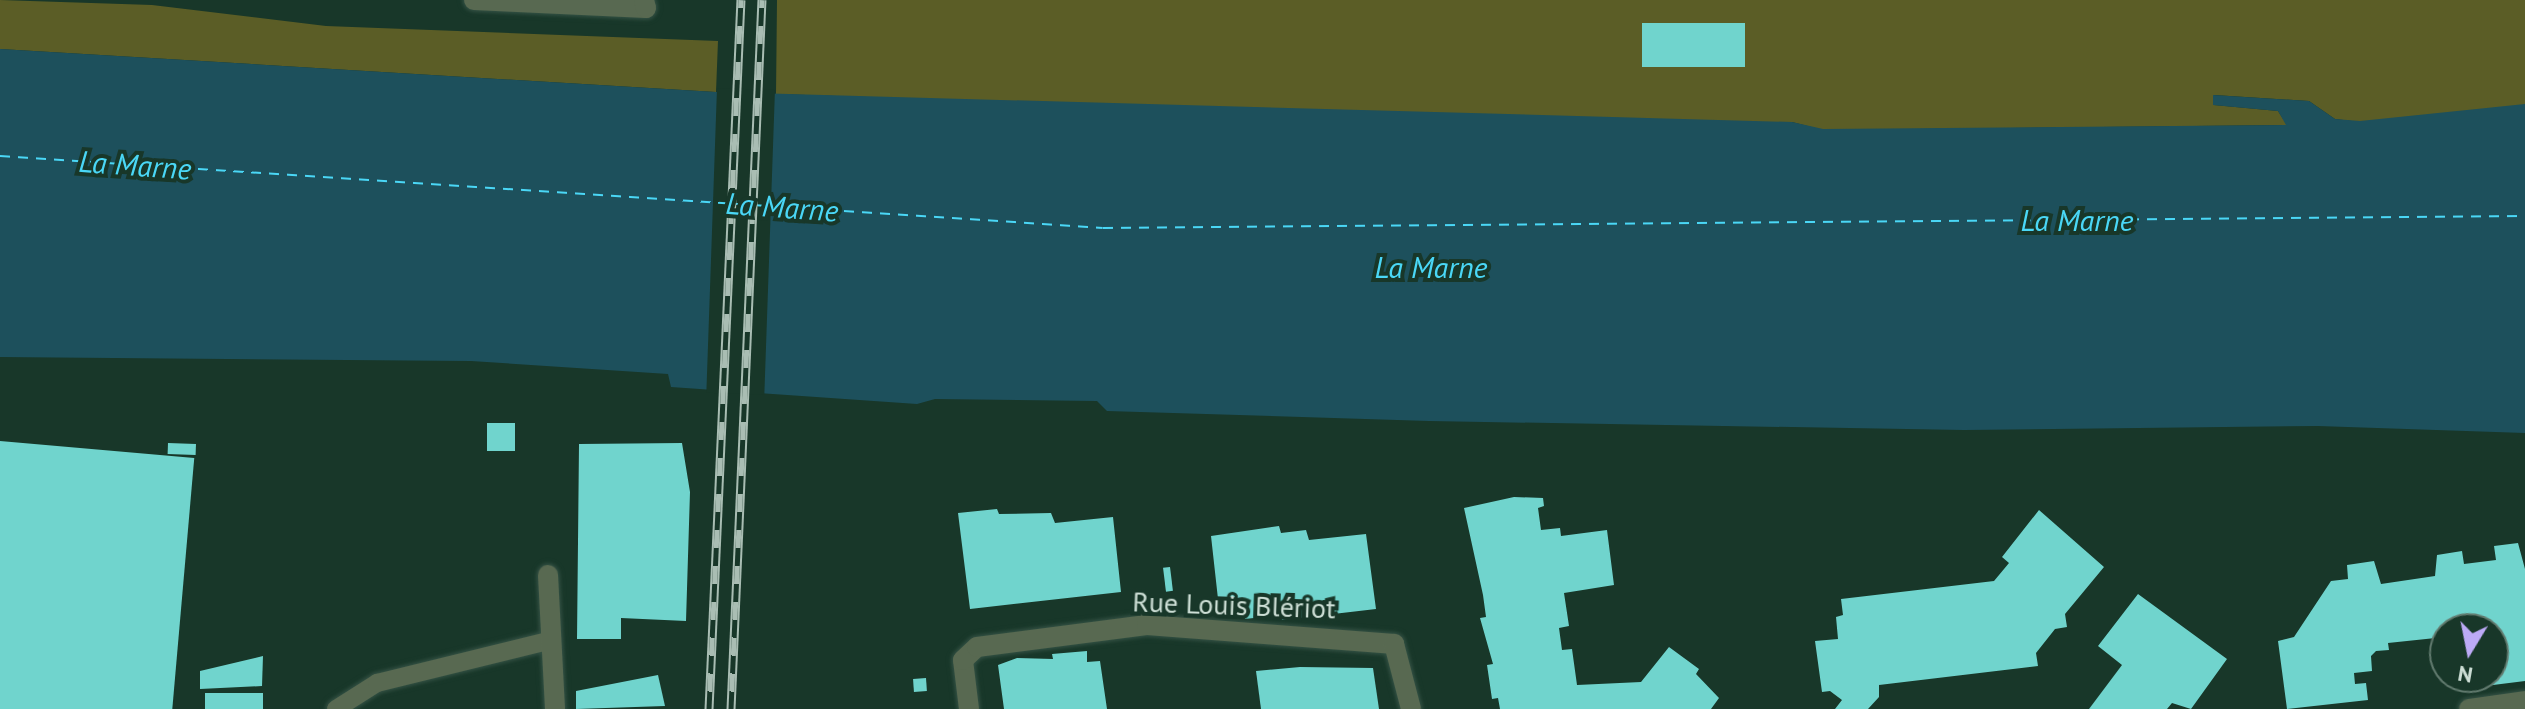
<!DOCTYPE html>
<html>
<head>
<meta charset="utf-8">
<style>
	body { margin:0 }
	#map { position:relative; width:2525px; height:709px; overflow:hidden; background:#183729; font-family:"PT Sans",sans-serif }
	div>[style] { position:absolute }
	.green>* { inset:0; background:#5b5d26 }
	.water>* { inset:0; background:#1d505c }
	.pier>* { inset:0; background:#183729; transform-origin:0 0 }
	.ferry>* { height:2px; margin-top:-1px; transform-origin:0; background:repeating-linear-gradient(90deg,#4ad7f6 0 10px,transparent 0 18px) }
	.building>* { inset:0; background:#70d4cd; transform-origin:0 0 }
	.roads { filter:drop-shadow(0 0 2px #355245) drop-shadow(0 0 2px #355245) }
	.lane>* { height:18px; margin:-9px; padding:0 9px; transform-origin:9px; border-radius:9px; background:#586951 }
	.street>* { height:20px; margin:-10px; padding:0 10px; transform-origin:10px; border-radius:10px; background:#586951 }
	.rail>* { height:9px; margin-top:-4.5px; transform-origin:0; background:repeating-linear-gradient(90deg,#183729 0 18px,#a9bdb3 0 36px); box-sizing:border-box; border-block:2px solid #a9bdb3 }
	span { translate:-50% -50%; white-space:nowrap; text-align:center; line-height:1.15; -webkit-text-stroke:8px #183729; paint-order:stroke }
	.street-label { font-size:28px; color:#cedfd6 }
	.water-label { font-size:30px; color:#4ad7f6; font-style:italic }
	.north { position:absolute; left:2429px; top:613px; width:80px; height:80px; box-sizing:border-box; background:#183729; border:2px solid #617a6e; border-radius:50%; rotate:190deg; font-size:22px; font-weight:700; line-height:32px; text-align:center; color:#cedfd6 }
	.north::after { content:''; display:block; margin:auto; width:28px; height:36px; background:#bcaaf6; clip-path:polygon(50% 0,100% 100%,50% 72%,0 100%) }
</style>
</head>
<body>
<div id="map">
	<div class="green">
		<i style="clip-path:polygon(0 0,152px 5px,326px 26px,718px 41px,716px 92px,0 49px)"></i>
		<i style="clip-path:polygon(777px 0,2525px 0,2525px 107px,2360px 122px,2335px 119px,2309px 101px,2214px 95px,2214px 105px,2278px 111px,2287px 125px,1823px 130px,1792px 122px,1619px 122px,776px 94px)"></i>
	</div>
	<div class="water">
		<i style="clip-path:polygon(0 49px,716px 92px,1792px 122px,1823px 129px,2286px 125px,2278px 111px,2213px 105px,2213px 95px,2309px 101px,2335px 119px,2360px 121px,2525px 104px,2525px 433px,2318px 426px,1964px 430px,1429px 421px,1107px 411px,1097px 401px,935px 399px,917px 404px,671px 387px,668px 374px,471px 361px,0 357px)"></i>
	</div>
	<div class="pier">
		<i style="left:717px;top:88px;width:58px;height:305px;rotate:2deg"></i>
	</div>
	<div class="ferry">
		<i style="left:0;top:156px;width:1105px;rotate:3.73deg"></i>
		<i style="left:1103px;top:228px;width:1422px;rotate:-0.48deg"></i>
	</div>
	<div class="building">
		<i style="left:1642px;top:23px;width:103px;height:44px"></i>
		<i style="left:487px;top:423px;width:28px;height:28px"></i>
		<i style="left:0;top:441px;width:195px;height:268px;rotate:5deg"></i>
		<i style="left:168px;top:443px;width:28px;height:11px;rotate:2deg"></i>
		<i style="clip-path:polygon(682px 443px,690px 492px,686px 621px,621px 618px,621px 639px,577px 639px,579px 444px)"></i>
		<i style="clip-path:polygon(1514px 497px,1543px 498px,1544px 506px,1538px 508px,1541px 530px,1560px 528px,1561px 536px,1607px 530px,1614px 585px,1564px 593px,1569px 626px,1559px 628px,1562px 650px,1572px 649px,1577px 685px,1641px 682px,1669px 647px,1699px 669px,1696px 674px,1719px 698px,1711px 709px,1500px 709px,1498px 698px,1492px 699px,1487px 665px,1493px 664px,1480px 618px,1486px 617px,1483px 595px,1464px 508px)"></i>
		<i style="clip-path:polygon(997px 509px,999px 514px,1051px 513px,1055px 523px,1113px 517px,1121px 592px,970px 609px,958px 513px)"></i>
		<i style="clip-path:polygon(2039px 510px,2104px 567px,2065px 614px,2067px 627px,2055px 629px,2036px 653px,2038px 666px,1879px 685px,1879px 697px,1868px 709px,1835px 709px,1842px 700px,1830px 691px,1822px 692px,1815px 641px,1838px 639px,1836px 617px,1843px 615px,1841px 599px,1994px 581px,2009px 563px,2002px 557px)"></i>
		<i style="clip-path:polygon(1279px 526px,1281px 533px,1306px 530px,1309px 540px,1366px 534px,1376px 609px,1282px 620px,1281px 615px,1245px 619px,1243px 610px,1219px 608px,1211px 536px)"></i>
		<i style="clip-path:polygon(2518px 543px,2525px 569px,2525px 681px,2477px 687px,2476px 677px,2493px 677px,2493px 629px,2445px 629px,2445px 637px,2388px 643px,2389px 650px,2376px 651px,2371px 656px,2372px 671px,2354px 673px,2355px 684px,2366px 683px,2368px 700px,2287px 709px,2278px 641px,2294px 637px,2331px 581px,2348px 579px,2347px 565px,2374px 561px,2381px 584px,2435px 576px,2437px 555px,2462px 551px,2464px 564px,2496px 560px,2494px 546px)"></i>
		<i style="left:1170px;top:567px;width:24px;height:7px;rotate:83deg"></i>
		<i style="clip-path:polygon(2138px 594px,2227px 659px,2191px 709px,2172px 703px,2167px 709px,2089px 709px,2122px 665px,2098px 646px)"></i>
		<i style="clip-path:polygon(1087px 651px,1087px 662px,1100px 661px,1107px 709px,1004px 709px,998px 665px,1017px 658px,1053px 659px,1052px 654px)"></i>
		<i style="clip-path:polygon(263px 656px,262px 686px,200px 689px,200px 671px)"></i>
		<i style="clip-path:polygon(1300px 667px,1373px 668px,1379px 709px,1261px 709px,1256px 671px)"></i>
		<i style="clip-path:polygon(658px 675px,665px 706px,576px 709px,576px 691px)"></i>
		<i style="left:926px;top:678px;width:13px;height:13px;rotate:86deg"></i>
		<i style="left:263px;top:693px;width:16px;height:58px;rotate:90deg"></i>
	</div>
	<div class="roads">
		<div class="lane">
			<i style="left:336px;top:709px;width:49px;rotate:-32.4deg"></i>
			<i style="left:377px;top:683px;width:176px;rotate:-13.8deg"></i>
		</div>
		<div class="street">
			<i style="left:474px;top:0;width:172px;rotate:2.7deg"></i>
			<i style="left:646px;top:8px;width:8px;rotate:-104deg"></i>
			<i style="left:548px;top:575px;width:134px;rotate:87deg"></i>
			<i style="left:969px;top:709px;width:49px;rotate:-97deg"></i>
			<i style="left:963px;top:660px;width:19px;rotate:-43deg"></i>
			<i style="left:977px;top:647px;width:171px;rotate:-7.4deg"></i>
			<i style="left:1147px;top:625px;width:248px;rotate:4.4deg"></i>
			<i style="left:1394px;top:644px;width:67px;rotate:75.3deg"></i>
			<i style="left:2469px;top:709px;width:57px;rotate:-8.1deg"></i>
		</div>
	</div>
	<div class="rail">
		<i style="left:709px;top:709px;width:710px;rotate:-87.42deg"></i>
		<i style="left:731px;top:709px;width:710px;rotate:-87.5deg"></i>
	</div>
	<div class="street-label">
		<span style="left:1234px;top:605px;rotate:2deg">Rue Louis Blériot</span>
	</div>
	<div class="water-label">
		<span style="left:135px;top:165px;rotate:4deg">La Marne</span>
		<span style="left:782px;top:207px;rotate:4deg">La Marne</span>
		<span style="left:2077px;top:220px">La Marne</span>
		<span style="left:1431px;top:267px">La Marne</span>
	</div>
	<div class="north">N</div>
</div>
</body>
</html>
